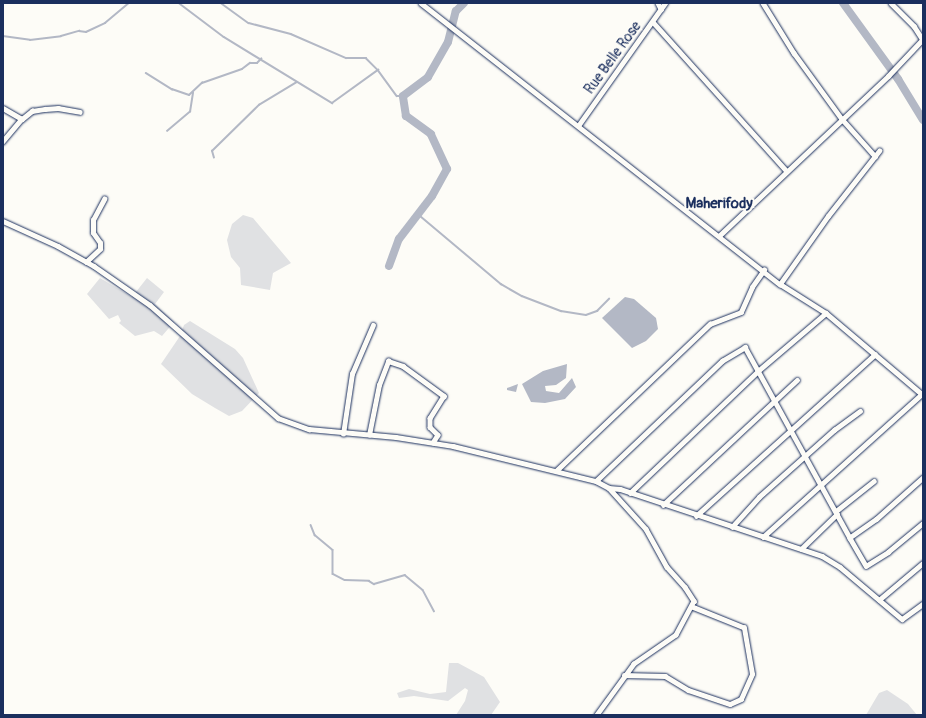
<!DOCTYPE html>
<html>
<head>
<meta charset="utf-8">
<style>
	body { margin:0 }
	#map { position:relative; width:926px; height:718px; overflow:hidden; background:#fdfcf7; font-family:Pangolin,sans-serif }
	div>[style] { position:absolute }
	.green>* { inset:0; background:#e0e1e3 }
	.water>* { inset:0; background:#b3b8c5 }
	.stream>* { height:1.5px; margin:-0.75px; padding:0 0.75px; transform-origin:0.75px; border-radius:0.75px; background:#b3b8c5 }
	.river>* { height:8px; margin:-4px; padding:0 4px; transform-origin:4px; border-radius:4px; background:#b3b8c5 }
	.roads { filter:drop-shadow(0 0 1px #1b2f5e) drop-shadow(0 0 1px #1b2f5e) }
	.minor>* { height:4.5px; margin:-2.25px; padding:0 2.25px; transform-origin:2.25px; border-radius:2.25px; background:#fdfcf7 }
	span { translate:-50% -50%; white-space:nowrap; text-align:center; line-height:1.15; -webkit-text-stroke:4px #fdfcf7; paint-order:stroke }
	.street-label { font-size:14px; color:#1b2f5e }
	.neighbourhood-label { font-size:15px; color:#1b2f5e; font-weight:700 }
	.frame { position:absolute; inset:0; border:4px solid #1b2f5e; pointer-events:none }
</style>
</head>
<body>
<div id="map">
	<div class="green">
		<i style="clip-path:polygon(243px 215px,253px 218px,291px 263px,273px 273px,270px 290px,241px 285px,240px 268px,231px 257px,227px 240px,232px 224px)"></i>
		<i style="clip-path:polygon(100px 278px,132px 297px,147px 278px,164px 292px,155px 304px,174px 322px,162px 336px,154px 331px,135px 336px,119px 323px,121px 321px,118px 315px,109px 319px,87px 294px)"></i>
		<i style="clip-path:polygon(190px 321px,235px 349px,243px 358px,259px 393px,242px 411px,229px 416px,215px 408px,192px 394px,161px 364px,180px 336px,184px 325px)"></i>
		<i style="clip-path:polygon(449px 663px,458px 663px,484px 677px,500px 702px,491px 715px,456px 715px,465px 701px,468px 690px,465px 688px,448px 701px,414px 696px,399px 698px,397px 693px,409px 689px,430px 694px,446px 692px)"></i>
		<i style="clip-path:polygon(887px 690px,908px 704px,917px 715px,866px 715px,879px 693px)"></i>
	</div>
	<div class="water">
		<i style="clip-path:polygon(625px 297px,634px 299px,656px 318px,658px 329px,646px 341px,632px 348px,602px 318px)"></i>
		<i style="clip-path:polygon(567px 364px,566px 378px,556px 385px,545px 386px,546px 391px,559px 393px,572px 378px,576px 387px,565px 399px,545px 403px,531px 402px,522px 384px,543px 371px)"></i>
		<i style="clip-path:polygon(518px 384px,516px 392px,507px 390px,507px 388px)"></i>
	</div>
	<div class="stream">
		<i style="left:179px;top:3px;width:56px;rotate:37.1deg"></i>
		<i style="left:224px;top:37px;width:127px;rotate:31.4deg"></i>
		<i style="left:332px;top:103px;width:57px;rotate:-35.7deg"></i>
		<i style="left:378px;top:70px;width:32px;rotate:54deg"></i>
		<i style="left:397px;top:96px;width:6px"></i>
		<i style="left:221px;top:3px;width:34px;rotate:36deg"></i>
		<i style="left:249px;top:23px;width:43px;rotate:14.7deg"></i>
		<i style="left:291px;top:34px;width:60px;rotate:23.6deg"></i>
		<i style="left:346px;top:58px;width:20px"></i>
		<i style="left:366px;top:58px;width:16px;rotate:45deg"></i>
		<i style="left:3px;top:36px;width:27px;rotate:8deg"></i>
		<i style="left:30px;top:40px;width:31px;rotate:-7deg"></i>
		<i style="left:61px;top:36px;width:19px;rotate:-16deg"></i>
		<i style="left:79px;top:31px;width:7px;rotate:8deg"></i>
		<i style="left:86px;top:32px;width:21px;rotate:-25deg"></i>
		<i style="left:105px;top:23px;width:31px;rotate:-40deg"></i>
		<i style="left:146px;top:73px;width:31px;rotate:32deg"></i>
		<i style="left:172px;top:89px;width:18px;rotate:19deg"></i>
		<i style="left:189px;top:95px;width:18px;rotate:-43deg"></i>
		<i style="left:202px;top:83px;width:42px;rotate:-19.3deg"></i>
		<i style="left:242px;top:69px;width:10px;rotate:-37deg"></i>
		<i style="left:250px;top:63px;width:7px"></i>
		<i style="left:257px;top:63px;width:6px;rotate:-45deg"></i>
		<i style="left:167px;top:131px;width:30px;rotate:-40deg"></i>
		<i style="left:190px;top:112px;width:19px;rotate:-81deg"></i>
		<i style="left:214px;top:158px;width:7px;rotate:-106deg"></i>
		<i style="left:212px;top:151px;width:66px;rotate:-44.4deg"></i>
		<i style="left:259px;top:105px;width:44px;rotate:-31.2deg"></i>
		<i style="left:418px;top:214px;width:109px;rotate:40.1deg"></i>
		<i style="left:501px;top:284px;width:24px;rotate:30deg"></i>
		<i style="left:522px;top:296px;width:42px;rotate:21deg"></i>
		<i style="left:561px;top:311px;width:25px;rotate:9deg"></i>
		<i style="left:586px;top:315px;width:12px;rotate:-20deg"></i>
		<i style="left:597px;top:311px;width:17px;rotate:-45deg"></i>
		<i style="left:311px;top:525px;width:11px;rotate:68deg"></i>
		<i style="left:315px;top:535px;width:23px;rotate:40deg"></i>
		<i style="left:333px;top:550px;width:24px;rotate:90deg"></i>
		<i style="left:333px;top:574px;width:13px;rotate:27deg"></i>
		<i style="left:345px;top:580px;width:24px;rotate:2deg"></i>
		<i style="left:369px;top:581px;width:6px;rotate:31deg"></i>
		<i style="left:374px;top:584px;width:32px;rotate:-16deg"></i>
		<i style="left:405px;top:575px;width:23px;rotate:40deg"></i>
		<i style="left:423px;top:590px;width:24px;rotate:62deg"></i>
	</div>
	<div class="river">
		<i style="left:843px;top:3px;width:94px;rotate:54.1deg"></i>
		<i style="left:898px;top:79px;width:48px;rotate:58.6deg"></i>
		<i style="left:389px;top:266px;width:29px;rotate:-70deg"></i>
		<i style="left:399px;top:239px;width:54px;rotate:-52.5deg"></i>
		<i style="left:432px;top:196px;width:31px;rotate:-61deg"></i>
		<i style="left:447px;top:169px;width:38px;rotate:-115deg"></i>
		<i style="left:431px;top:134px;width:31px;rotate:-144deg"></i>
		<i style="left:406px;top:116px;width:20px;rotate:-99deg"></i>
		<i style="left:403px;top:96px;width:31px;rotate:-37deg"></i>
		<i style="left:428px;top:77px;width:40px;rotate:-60.3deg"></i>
		<i style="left:448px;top:42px;width:32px;rotate:-76deg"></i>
		<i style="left:456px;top:11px;width:11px;rotate:-45deg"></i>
	</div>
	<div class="roads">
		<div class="minor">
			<i style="left:421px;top:3px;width:456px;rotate:38.1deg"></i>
			<i style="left:780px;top:284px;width:54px;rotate:32.2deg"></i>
			<i style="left:826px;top:313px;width:127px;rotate:40.2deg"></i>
			<i style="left:658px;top:3px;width:7px;rotate:63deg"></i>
			<i style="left:763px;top:3px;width:59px;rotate:58.2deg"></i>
			<i style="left:794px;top:53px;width:82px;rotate:54deg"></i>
			<i style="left:842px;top:119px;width:50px;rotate:48.3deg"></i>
			<i style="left:891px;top:3px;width:33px;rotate:45deg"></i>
			<i style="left:914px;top:26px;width:17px;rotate:57deg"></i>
			<i style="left:653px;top:22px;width:199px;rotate:48.1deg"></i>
			<i style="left:3px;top:108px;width:22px;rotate:30deg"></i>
			<i style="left:22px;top:119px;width:30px;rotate:130deg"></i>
			<i style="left:22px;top:119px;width:13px;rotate:-39deg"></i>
			<i style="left:32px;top:111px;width:13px;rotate:-9deg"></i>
			<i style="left:45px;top:109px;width:13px;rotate:-4deg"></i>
			<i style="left:58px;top:108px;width:22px;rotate:10deg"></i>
			<i style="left:578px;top:126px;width:151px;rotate:-54.7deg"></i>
			<i style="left:3px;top:221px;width:60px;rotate:24.4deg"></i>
			<i style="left:58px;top:246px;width:41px;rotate:29.1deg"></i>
			<i style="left:94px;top:266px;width:68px;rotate:34.9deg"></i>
			<i style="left:150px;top:305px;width:171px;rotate:41.4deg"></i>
			<i style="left:278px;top:418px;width:33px;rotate:20deg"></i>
			<i style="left:309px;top:429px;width:87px;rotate:5.3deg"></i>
			<i style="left:396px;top:437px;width:58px;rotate:9deg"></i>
			<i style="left:453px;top:446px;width:147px;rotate:13.8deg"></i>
			<i style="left:596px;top:481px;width:15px;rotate:28deg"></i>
			<i style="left:609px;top:488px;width:55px;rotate:47.9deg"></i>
			<i style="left:646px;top:529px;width:43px;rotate:61.1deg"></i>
			<i style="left:667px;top:567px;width:27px;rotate:48deg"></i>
			<i style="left:685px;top:587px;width:17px;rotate:57deg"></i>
			<i style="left:694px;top:601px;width:38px;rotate:118deg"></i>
			<i style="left:676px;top:635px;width:51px;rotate:145.4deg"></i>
			<i style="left:634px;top:664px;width:63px;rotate:126deg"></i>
			<i style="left:719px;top:236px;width:233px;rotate:-43.4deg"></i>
			<i style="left:888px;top:76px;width:51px;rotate:-46.6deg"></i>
			<i style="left:86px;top:262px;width:19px;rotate:-43deg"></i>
			<i style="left:100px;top:249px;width:6px;rotate:-90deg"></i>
			<i style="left:100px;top:243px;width:12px;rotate:-125deg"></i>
			<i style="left:93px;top:233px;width:13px;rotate:-90deg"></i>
			<i style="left:93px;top:220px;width:24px;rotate:-62deg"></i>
			<i style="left:780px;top:284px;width:83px;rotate:-54.8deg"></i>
			<i style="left:828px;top:216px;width:83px;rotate:-51.9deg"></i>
			<i style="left:343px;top:434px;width:61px;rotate:-81.5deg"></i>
			<i style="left:352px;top:374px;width:53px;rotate:-66.8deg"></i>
			<i style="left:369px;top:435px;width:51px;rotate:-78.7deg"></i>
			<i style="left:379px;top:385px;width:26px;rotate:-69deg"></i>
			<i style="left:388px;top:361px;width:16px;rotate:18deg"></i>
			<i style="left:403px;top:366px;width:51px;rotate:36.2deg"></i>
			<i style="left:444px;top:396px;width:26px;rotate:122deg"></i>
			<i style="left:430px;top:418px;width:9px;rotate:90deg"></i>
			<i style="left:430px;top:427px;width:11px;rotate:45deg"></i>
			<i style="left:438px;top:435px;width:9px;rotate:122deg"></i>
			<i style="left:556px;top:471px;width:213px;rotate:-43.7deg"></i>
			<i style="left:710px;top:324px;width:33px;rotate:-21deg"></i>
			<i style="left:741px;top:312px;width:27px;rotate:-66deg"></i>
			<i style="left:752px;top:287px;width:21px;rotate:-55deg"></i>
			<i style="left:923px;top:478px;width:62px;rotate:138.3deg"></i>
			<i style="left:877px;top:519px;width:33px;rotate:145deg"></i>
			<i style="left:850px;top:538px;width:32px;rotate:60deg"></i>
			<i style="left:866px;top:566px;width:26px;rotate:-32deg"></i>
			<i style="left:888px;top:552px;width:45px;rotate:-39.6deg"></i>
			<i style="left:596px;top:481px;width:174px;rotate:-43.6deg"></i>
			<i style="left:722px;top:361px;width:27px;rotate:-31deg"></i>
			<i style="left:745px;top:347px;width:218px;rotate:61.2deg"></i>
			<i style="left:609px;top:488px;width:11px;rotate:5deg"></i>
			<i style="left:620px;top:489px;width:213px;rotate:18.3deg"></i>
			<i style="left:822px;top:556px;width:21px;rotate:31deg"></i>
			<i style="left:840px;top:567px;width:81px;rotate:40deg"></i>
			<i style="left:902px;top:619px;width:26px;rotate:-36deg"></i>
			<i style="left:630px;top:493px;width:177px;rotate:-43.6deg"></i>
			<i style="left:758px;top:371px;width:89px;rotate:-40.5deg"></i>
			<i style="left:663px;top:505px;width:183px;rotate:-43deg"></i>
			<i style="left:836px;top:511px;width:48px;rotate:-38.3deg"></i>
			<i style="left:696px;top:516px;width:241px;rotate:-42.1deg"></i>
			<i style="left:732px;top:527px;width:40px;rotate:-48deg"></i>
			<i style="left:759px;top:497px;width:101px;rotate:-41.8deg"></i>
			<i style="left:834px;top:430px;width:32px;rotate:-36deg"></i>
			<i style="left:763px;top:537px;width:214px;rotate:-42deg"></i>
			<i style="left:801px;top:549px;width:50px;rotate:-44.2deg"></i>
			<i style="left:879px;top:600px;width:57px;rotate:-40.1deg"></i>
			<i style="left:624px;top:675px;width:41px;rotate:1.4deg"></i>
			<i style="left:665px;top:676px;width:27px;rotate:31deg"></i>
			<i style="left:688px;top:690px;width:44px;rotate:18.4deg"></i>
			<i style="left:730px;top:704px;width:12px;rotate:-24deg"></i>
			<i style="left:741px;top:699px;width:27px;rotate:-66deg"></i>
			<i style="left:752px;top:674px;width:47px;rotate:-99.9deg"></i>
			<i style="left:744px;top:628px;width:56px;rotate:-158deg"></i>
		</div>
	</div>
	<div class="street-label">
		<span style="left:613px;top:58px;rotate:-54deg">Rue Belle Rose</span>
	</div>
	<div class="neighbourhood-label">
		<span style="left:719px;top:204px">Maherifody</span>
	</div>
	<div class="frame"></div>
</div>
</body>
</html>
